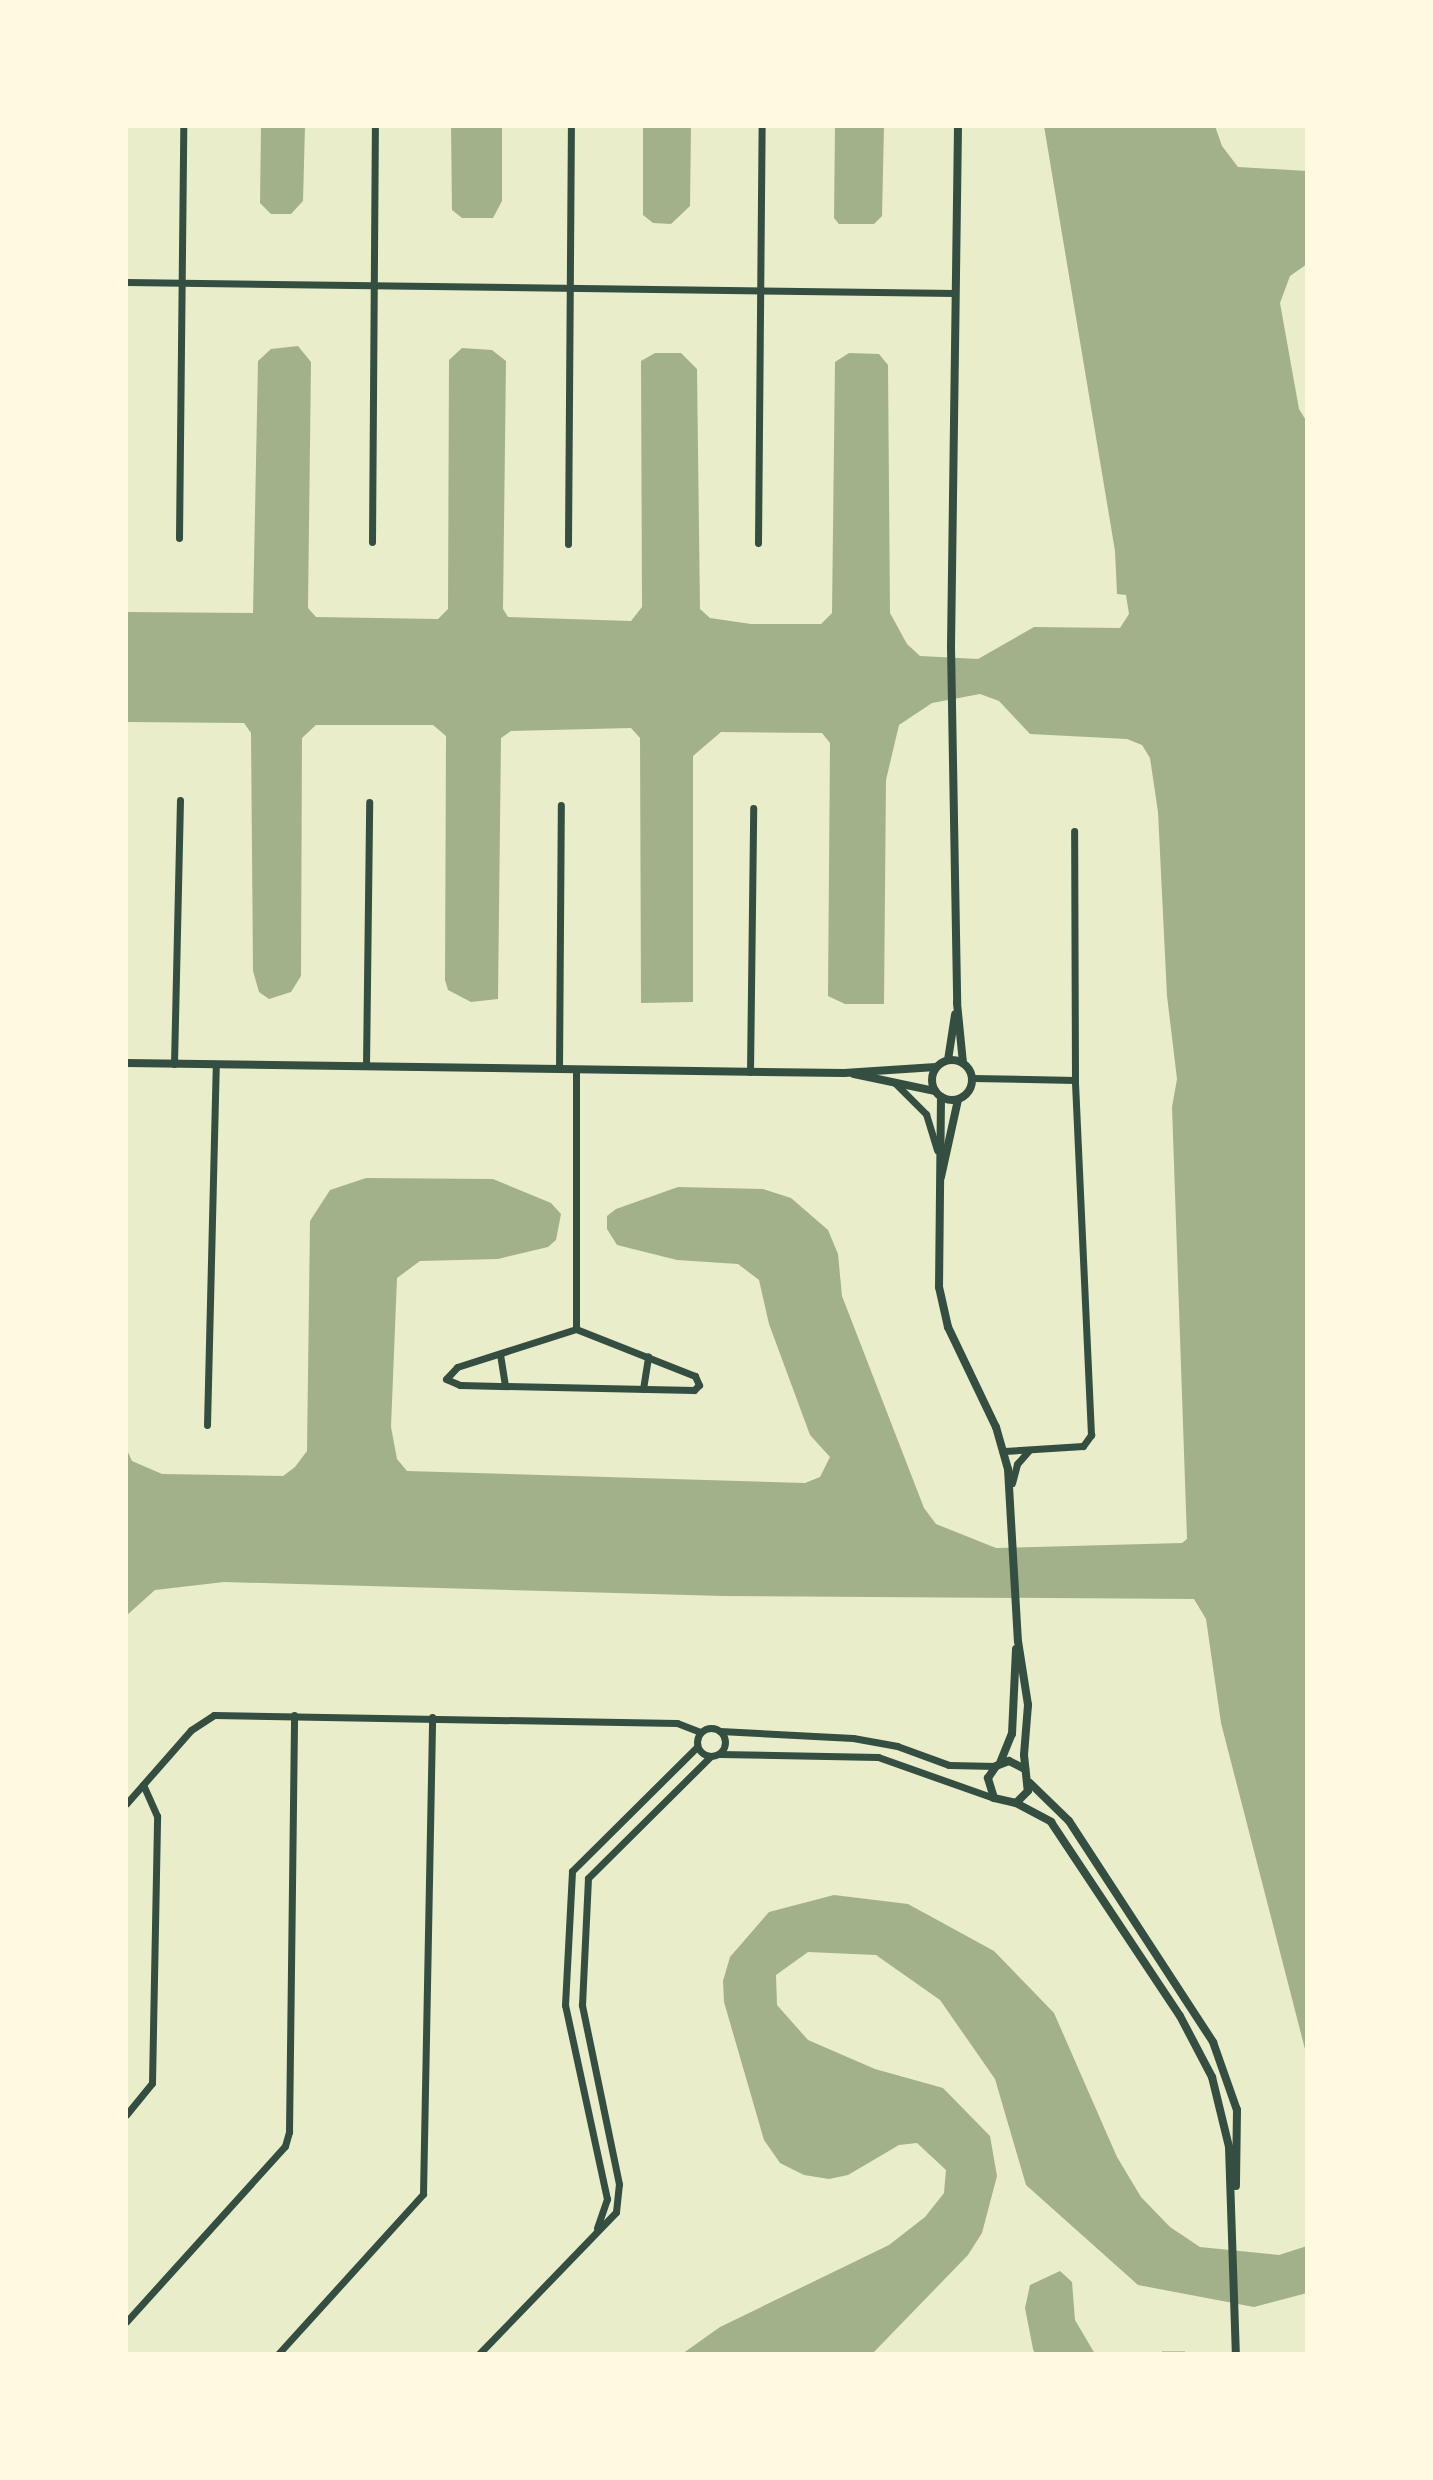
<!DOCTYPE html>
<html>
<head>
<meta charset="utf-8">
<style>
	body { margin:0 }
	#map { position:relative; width:1433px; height:2480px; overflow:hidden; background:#e9edc9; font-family:Lato,sans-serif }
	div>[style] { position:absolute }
	.water>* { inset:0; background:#a3b18a }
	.building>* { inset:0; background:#bcc5a7; transform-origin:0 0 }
	.minor>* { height:7px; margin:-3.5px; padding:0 3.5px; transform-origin:3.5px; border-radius:3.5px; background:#344e41 }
	.minor>.ring { margin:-3.5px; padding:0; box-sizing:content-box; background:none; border:7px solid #344e41; border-radius:50% }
	.tertiary>* { height:8px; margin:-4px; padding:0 4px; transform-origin:4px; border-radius:4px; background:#344e41 }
	.tertiary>.ring { margin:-4px; padding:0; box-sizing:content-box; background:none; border:8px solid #344e41; border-radius:50% }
	span { translate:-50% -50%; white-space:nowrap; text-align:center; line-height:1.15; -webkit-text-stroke:6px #fefae0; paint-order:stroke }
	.frame { position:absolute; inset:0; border:128px solid #fefae0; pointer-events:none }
</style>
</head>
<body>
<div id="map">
	<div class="water">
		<i style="clip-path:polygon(261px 126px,305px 126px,303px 201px,291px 214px,271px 214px,260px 203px)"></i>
		<i style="clip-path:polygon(451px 126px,502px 126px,502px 201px,493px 218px,462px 218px,452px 210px)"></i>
		<i style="clip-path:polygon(643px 126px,691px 126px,690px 206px,671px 224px,653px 223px,643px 215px)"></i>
		<i style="clip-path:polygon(835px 126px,884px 126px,882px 216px,874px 224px,839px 224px,834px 218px)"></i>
		<i style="clip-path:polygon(1044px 126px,1215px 126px,1222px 146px,1238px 167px,1307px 171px,1307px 264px,1290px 276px,1280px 303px,1299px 409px,1307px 422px,1307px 2057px,1221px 1723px,1206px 1619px,1194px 1599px,723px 1596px,224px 1582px,155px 1590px,126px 1616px,126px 1448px,132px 1461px,162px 1474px,283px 1476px,295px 1467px,307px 1451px,310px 1221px,330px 1190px,366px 1178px,493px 1179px,551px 1203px,561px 1214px,556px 1240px,548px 1247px,498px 1259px,420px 1261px,397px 1278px,391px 1427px,397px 1459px,407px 1471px,805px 1483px,820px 1477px,830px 1457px,810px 1435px,769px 1324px,759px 1280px,738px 1264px,677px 1260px,617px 1245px,607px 1229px,607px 1216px,616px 1209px,678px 1187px,763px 1189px,791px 1198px,828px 1230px,838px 1254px,842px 1296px,924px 1508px,936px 1524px,996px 1548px,1182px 1543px,1187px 1539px,1172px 1107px,1177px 1079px,1167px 996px,1158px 812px,1150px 758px,1142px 745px,1127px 739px,1030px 734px,999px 701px,980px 694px,932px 703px,899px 725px,886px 780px,884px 1004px,845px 1004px,828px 996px,830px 743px,822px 733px,721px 732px,693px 756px,693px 1002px,641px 1003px,640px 738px,631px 728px,511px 731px,501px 738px,498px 999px,471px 1002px,448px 990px,445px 980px,446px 736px,433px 725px,316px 725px,302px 738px,301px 976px,291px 992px,269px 999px,259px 992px,253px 971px,251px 733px,244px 723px,126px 722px,126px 612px,253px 613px,258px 361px,271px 349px,298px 346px,311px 362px,308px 608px,316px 617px,438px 619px,448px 609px,449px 360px,462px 348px,492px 350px,506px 361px,503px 609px,508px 617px,631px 621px,642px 607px,641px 361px,655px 353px,681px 353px,697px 369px,700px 609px,710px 618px,751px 624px,821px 624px,832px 613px,835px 362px,849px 353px,879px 354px,888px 365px,890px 613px,907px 644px,920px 656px,978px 659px,1034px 627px,1120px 628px,1129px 614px,1126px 595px,1117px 594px,1115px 551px)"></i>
		<i style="clip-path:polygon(834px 1895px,908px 1904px,994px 1951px,1054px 2013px,1117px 2157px,1141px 2197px,1170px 2227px,1200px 2247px,1279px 2255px,1307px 2246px,1307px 2293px,1254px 2307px,1138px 2285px,1026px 2185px,995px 2079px,940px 2000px,876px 1955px,808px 1952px,776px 1975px,777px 2005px,808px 2040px,875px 2069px,943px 2088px,990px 2136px,997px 2176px,982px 2233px,968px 2255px,872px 2354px,682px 2354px,720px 2327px,889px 2245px,925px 2217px,944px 2193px,946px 2170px,917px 2143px,899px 2145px,848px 2175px,829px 2179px,804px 2175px,780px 2163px,764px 2140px,724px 2002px,723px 1981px,730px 1957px,769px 1912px)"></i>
		<i style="clip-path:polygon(1060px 2271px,1072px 2282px,1075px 2320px,1095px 2354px,1035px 2354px,1033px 2349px,1025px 2308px,1030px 2285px)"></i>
	</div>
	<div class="building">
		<i style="left:1162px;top:2351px;width:23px;height:3px"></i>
	</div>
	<div class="minor">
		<i style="left:126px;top:282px;width:829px;rotate:0.76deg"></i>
		<i style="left:179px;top:538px;width:412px;rotate:-89.4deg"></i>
		<i style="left:372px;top:542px;width:416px;rotate:-89.6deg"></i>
		<i style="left:758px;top:543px;width:417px;rotate:-89.5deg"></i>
		<i style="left:568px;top:544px;width:418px;rotate:-89.6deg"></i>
		<i style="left:174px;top:1064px;width:264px;rotate:-88.7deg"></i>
		<i style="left:366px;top:1066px;width:264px;rotate:-89.3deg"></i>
		<i style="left:559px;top:1069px;width:264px;rotate:-89.6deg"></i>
		<i style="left:576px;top:1069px;width:260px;rotate:90deg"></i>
		<i style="left:750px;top:1072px;width:264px;rotate:-89.3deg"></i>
		<i style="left:972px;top:1078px;width:103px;rotate:1.1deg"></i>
		<i style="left:895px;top:1083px;width:44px;rotate:45deg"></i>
		<i style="left:926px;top:1114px;width:38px;rotate:73deg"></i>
		<i style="left:576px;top:1329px;width:128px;rotate:21.6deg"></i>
		<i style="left:695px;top:1376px;width:10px;rotate:66deg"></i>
		<i style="left:699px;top:1385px;width:7px;rotate:135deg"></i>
		<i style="left:694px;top:1390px;width:234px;rotate:-178.8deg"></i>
		<i style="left:460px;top:1385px;width:15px;rotate:-157deg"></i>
		<i style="left:446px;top:1379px;width:16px;rotate:-47deg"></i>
		<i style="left:457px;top:1367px;width:125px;rotate:-17.7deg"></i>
		<i style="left:500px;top:1354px;width:32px;rotate:81deg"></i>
		<i style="left:643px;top:1389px;width:33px;rotate:-81deg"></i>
		<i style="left:207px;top:1425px;width:361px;rotate:-88.6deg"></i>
		<i style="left:1004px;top:1451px;width:79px;rotate:-3.6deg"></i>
		<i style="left:1083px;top:1446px;width:14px;rotate:-54deg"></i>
		<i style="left:1091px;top:1435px;width:355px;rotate:-92.6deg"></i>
		<i style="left:1075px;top:1080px;width:249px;rotate:-90.2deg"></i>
		<i style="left:1012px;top:1483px;width:20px;rotate:-75deg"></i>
		<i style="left:1017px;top:1464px;width:18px;rotate:-49deg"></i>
		<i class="ring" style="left:697px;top:1728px;width:21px;height:21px"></i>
		<i style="left:720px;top:1731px;width:133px;rotate:3deg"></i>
		<i style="left:853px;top:1738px;width:45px;rotate:10.3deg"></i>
		<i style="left:897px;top:1746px;width:55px;rotate:20.1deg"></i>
		<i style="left:949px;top:1765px;width:47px;rotate:1.2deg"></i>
		<i style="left:719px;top:1754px;width:159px;rotate:1.1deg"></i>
		<i style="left:878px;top:1757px;width:123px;rotate:19.5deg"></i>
		<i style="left:126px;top:1804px;width:98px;rotate:-48.7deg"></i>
		<i style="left:191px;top:1730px;width:27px;rotate:-33deg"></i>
		<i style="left:214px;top:1715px;width:463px;rotate:1deg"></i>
		<i style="left:677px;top:1723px;width:25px;rotate:21deg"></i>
		<i style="left:126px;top:2115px;width:41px;rotate:-50.9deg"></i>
		<i style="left:152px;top:2083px;width:267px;rotate:-88.9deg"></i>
		<i style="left:157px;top:1816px;width:34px;rotate:-114deg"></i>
		<i style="left:597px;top:2228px;width:31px;rotate:-71deg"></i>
		<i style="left:607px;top:2199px;width:198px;rotate:-102.2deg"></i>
		<i style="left:565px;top:2005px;width:134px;rotate:-87deg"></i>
		<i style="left:572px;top:1871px;width:176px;rotate:-44.8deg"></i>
		<i style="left:126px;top:2322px;width:237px;rotate:-47.9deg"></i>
		<i style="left:285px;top:2146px;width:15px;rotate:-74deg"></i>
		<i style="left:289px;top:2132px;width:417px;rotate:-89.3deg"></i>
		<i style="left:278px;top:2354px;width:216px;rotate:-47.8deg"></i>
		<i style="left:423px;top:2194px;width:477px;rotate:-88.9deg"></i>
		<i style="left:479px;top:2354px;width:197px;rotate:-46deg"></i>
		<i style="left:616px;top:2212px;width:28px;rotate:-84deg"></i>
		<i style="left:619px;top:2184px;width:183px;rotate:-101.7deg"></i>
		<i style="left:582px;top:2005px;width:127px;rotate:-87.3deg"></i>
		<i style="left:588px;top:1878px;width:172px;rotate:-44.8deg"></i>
	</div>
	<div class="tertiary">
		<i style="left:958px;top:126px;width:521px;rotate:90.77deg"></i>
		<i style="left:951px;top:647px;width:356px;rotate:89deg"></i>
		<i style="left:957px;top:1003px;width:60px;rotate:84.3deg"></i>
		<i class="ring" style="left:932px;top:1060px;width:32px;height:32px"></i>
		<i style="left:948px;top:1060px;width:46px;rotate:-81.2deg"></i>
		<i style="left:126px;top:1063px;width:718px;rotate:0.8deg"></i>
		<i style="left:844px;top:1073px;width:92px;rotate:-3.7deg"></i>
		<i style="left:854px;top:1074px;width:83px;rotate:11.9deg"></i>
		<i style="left:941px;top:1097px;width:190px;rotate:90.6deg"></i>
		<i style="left:939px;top:1287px;width:41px;rotate:77.3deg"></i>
		<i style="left:948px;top:1327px;width:111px;rotate:64.4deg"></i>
		<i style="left:996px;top:1427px;width:44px;rotate:74.1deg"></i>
		<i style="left:1008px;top:1469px;width:172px;rotate:86.7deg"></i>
		<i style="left:1018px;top:1641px;width:65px;rotate:81.1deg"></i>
		<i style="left:1028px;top:1705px;width:50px;rotate:94.6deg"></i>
		<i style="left:1024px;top:1755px;width:36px;rotate:84deg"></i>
		<i style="left:1028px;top:1791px;width:17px;rotate:135deg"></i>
		<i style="left:1016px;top:1803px;width:23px;rotate:-167deg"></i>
		<i style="left:994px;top:1798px;width:21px;rotate:-107deg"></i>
		<i style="left:988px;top:1778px;width:14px;rotate:-56deg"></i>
		<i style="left:996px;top:1766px;width:14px;rotate:-21deg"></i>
		<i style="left:1009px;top:1761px;width:18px;rotate:27deg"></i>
		<i style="left:941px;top:1177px;width:79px;rotate:-77.6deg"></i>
		<i style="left:1000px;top:1763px;width:31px;rotate:-68deg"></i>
		<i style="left:1012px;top:1734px;width:85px;rotate:-87.3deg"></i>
		<i style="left:1030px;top:1783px;width:54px;rotate:44.3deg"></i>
		<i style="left:1069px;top:1821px;width:264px;rotate:56.9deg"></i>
		<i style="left:1213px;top:2042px;width:72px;rotate:70.6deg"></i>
		<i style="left:1237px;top:2110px;width:76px;rotate:90.8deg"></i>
		<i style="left:1016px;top:1803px;width:40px;rotate:28deg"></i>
		<i style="left:1051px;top:1822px;width:233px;rotate:56.4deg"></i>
		<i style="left:1180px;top:2016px;width:69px;rotate:62.3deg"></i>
		<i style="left:1212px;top:2077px;width:72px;rotate:76.3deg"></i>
		<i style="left:1229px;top:2147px;width:207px;rotate:88.1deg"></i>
	</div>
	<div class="frame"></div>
</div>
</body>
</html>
